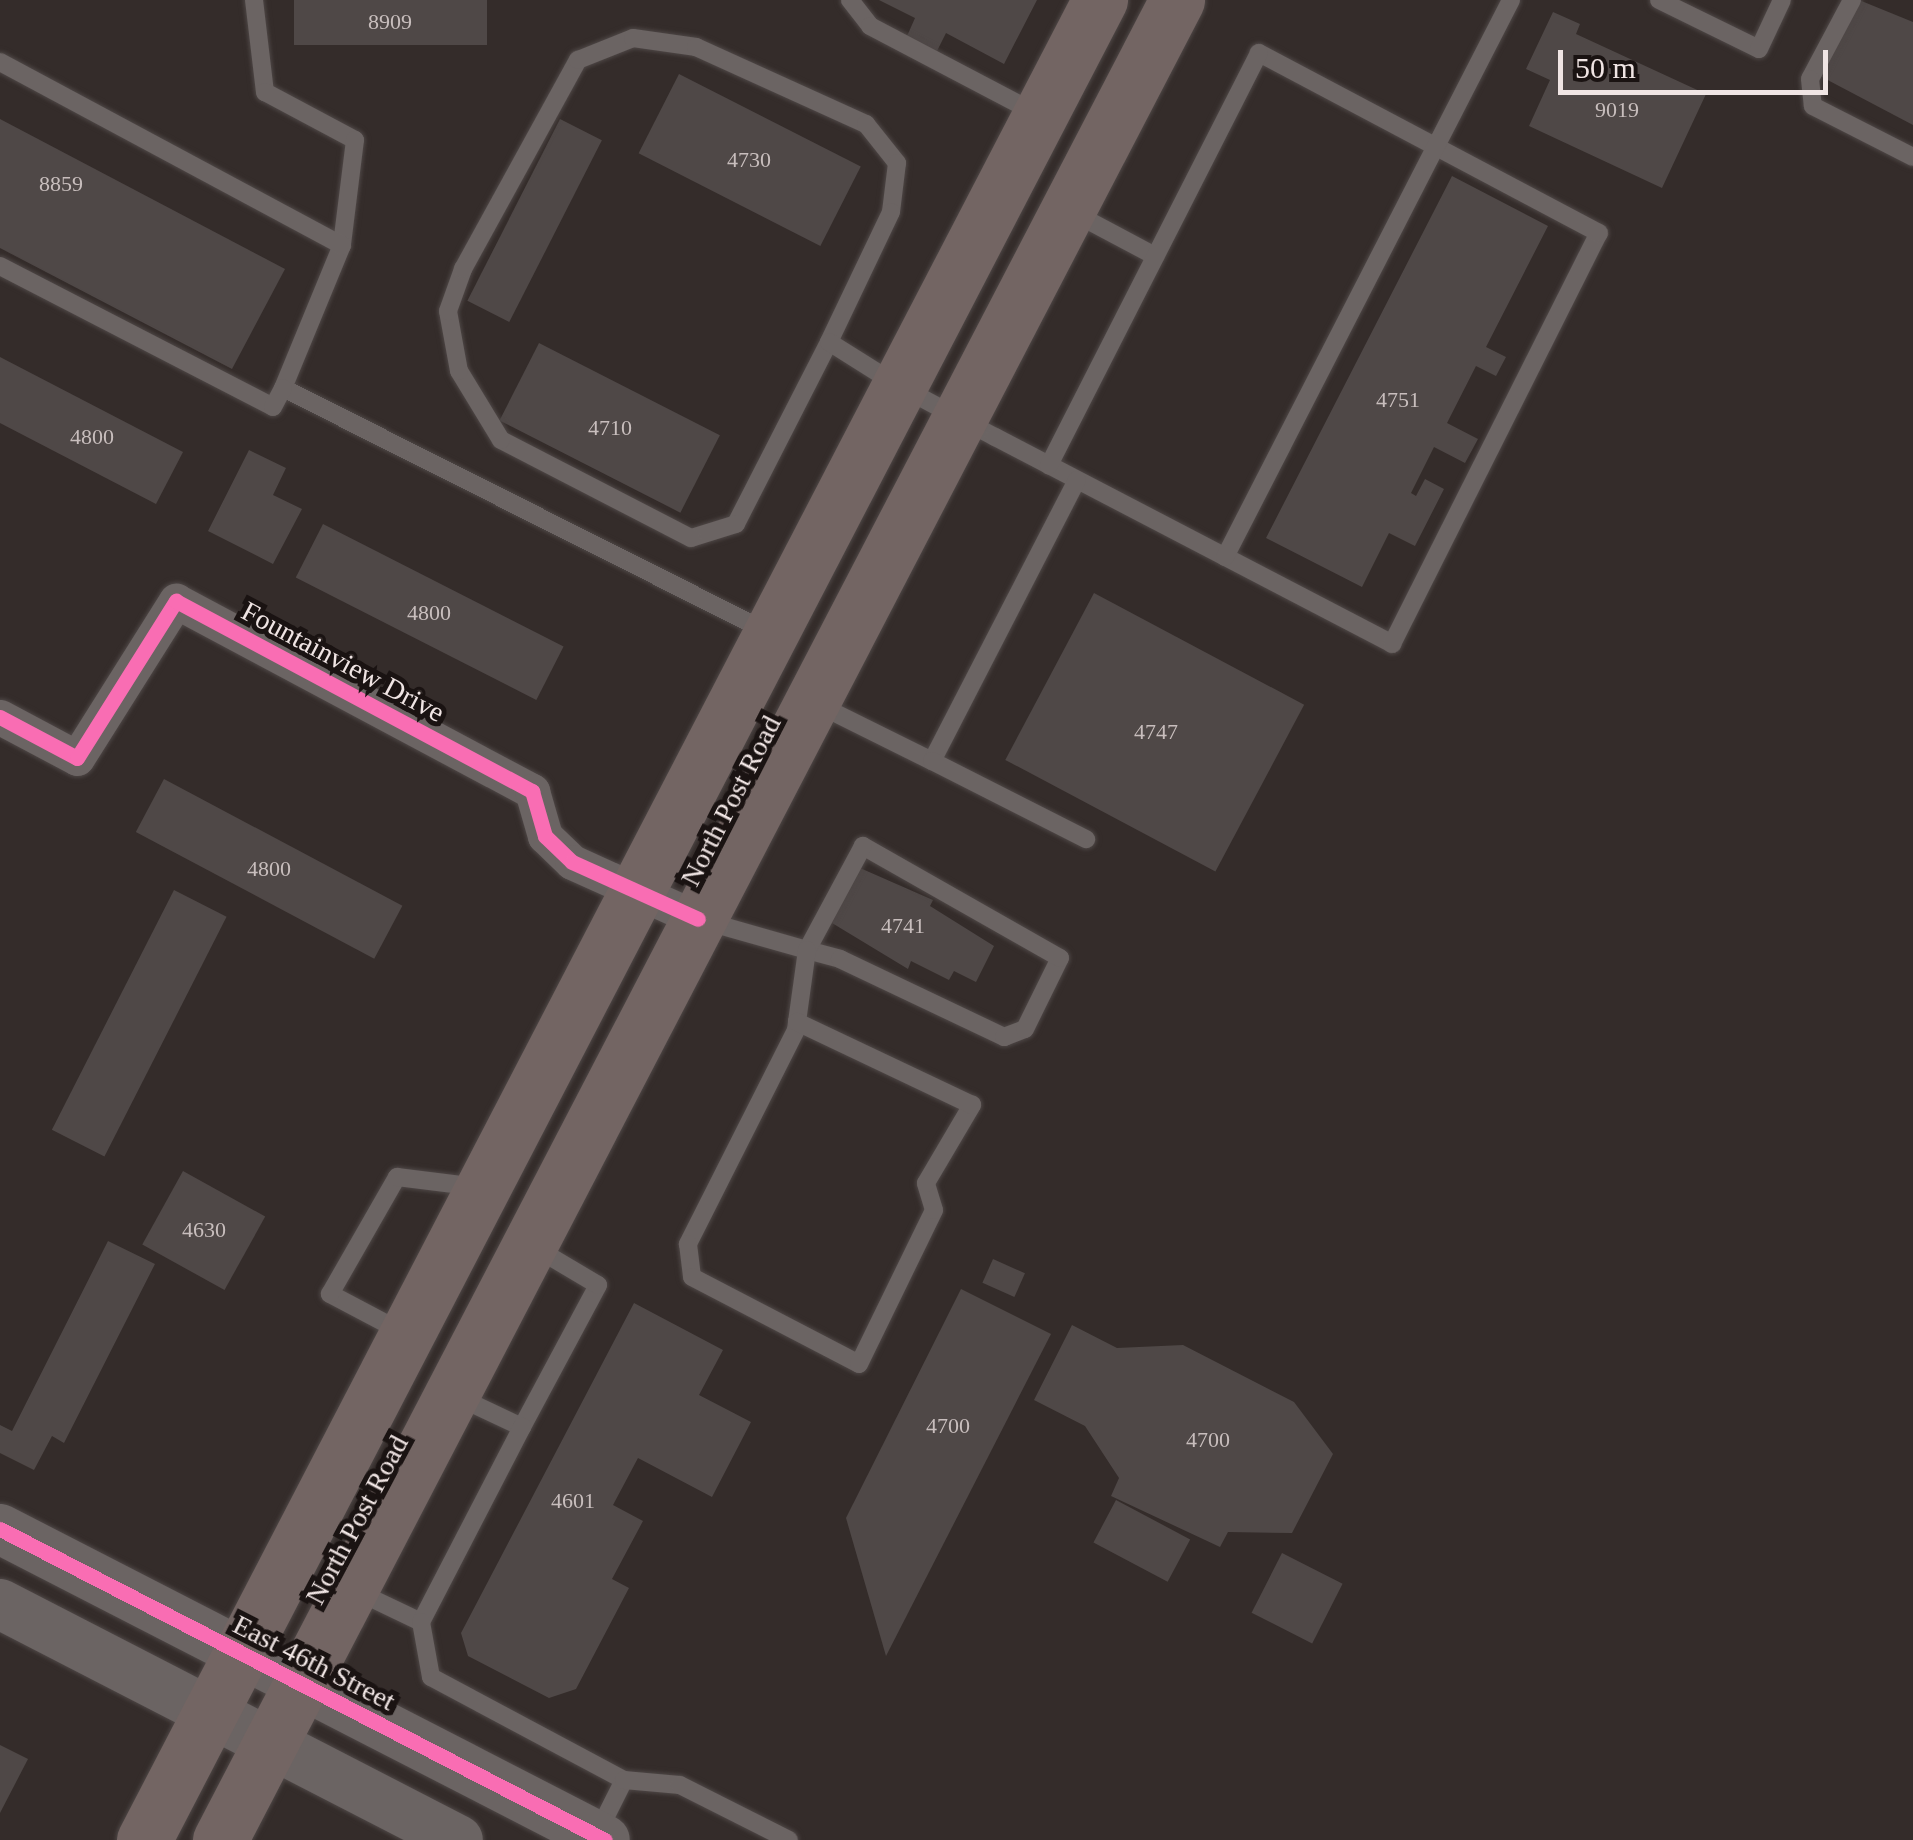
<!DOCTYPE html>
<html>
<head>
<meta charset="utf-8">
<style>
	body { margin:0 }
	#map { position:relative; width:1913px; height:1840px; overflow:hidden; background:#342c2a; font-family:"Times New Roman",serif }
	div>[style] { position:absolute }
	.building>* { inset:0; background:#4f4847; transform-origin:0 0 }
	.roads { filter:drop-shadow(0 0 2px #4e4746) drop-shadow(0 0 2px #4e4746) }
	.lane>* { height:18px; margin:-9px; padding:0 9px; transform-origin:9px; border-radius:9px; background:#6b6463 }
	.street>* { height:35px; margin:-17.5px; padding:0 17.5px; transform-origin:17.5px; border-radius:17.5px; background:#6b6463 }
	.secondary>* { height:50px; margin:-25px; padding:0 25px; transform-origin:25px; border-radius:25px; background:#6b6463 }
	.primary>* { height:55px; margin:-27.5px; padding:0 27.5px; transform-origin:27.5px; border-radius:27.5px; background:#736563 }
	.cycleway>* { height:15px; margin:-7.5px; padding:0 7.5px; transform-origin:7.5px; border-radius:7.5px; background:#f96db3 }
	span { translate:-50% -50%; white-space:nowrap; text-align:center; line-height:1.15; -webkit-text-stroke:10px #1a1312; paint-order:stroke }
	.number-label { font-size:22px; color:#c8bebd }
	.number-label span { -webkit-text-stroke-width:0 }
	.street-label { font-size:28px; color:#f0e5e4 }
	.scale { position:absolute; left:1558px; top:50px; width:270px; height:45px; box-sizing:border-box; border:5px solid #f0e5e4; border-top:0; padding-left:12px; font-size:30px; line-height:35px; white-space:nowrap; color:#f0e5e4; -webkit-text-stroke:8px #1a1312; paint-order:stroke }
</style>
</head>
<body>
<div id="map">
	<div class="building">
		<i style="left:294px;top:0;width:193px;height:45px"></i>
		<i style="clip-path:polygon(879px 0,1037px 0,1004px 64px,946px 33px,937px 51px,907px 36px,915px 18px)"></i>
		<i style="clip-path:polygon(1859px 0,1913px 22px,1913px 125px,1820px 76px)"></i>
		<i style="clip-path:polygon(1553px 12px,1580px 24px,1576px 34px,1706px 94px,1662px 188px,1529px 126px,1550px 80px,1526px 69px)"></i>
		<i style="left:679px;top:74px;width:204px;height:89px;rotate:27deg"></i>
		<i style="clip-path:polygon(0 119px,285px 269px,232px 369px,0 248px)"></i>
		<i style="left:560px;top:119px;width:47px;height:204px;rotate:27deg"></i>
		<i style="clip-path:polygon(1452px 176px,1548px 226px,1486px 347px,1506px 357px,1496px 376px,1476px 366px,1447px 423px,1478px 439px,1465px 463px,1434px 447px,1411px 493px,1416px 496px,1425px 479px,1444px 489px,1415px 546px,1389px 533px,1362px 587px,1266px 538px)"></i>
		<i style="left:539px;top:343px;width:203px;height:87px;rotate:27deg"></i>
		<i style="clip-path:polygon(0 357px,183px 452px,156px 504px,0 423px)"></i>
		<i style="clip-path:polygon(249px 450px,286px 468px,273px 495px,302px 509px,273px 564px,208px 531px)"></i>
		<i style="left:323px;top:524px;width:270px;height:60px;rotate:27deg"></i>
		<i style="left:1094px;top:593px;width:238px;height:189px;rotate:28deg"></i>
		<i style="left:164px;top:779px;width:270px;height:60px;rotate:28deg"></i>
		<i style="clip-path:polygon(860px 868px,933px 900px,930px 906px,994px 946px,976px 982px,954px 971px,949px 980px,911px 961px,908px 969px,832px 923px)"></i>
		<i style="left:174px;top:890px;width:59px;height:269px;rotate:27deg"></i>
		<i style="left:183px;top:1171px;width:94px;height:84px;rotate:29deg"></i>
		<i style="clip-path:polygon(108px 1241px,155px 1264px,64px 1443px,52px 1436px,34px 1470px,0 1453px,0 1425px,12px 1431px)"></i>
		<i style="left:993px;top:1259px;width:35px;height:26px;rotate:24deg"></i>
		<i style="clip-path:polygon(961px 1289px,1051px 1334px,886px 1656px,846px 1518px)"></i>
		<i style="clip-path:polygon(634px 1303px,723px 1350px,699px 1395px,751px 1422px,712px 1497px,638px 1458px,613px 1505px,643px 1521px,612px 1579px,629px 1588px,576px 1689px,549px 1698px,468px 1656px,461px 1633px)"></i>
		<i style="clip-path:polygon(1072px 1325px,1117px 1348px,1183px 1345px,1294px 1402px,1333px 1454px,1292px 1533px,1228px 1532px,1220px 1547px,1111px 1496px,1119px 1478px,1085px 1426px,1034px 1400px)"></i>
		<i style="left:1116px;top:1500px;width:84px;height:48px;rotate:28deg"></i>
		<i style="left:1282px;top:1553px;width:68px;height:67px;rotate:27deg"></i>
		<i style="clip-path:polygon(0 1745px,28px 1759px,0 1813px)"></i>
	</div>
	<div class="roads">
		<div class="lane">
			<i style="left:254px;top:0;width:93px;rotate:83.2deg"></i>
			<i style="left:265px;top:92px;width:102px;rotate:28.1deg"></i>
			<i style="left:355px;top:140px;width:106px;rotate:97.1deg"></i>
			<i style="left:342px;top:245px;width:155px;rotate:112.4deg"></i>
			<i style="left:283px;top:388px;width:541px;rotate:26.71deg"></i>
			<i style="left:850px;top:0;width:33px;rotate:52deg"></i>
			<i style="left:870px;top:26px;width:185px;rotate:27.7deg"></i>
			<i style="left:1659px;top:0;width:111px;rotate:26.1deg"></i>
			<i style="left:1759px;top:49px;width:54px;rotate:-64.9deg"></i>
			<i style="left:1852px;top:0;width:89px;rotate:118deg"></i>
			<i style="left:1810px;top:79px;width:27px;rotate:84deg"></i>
			<i style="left:1813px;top:106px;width:112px;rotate:27deg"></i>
			<i style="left:0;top:62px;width:388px;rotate:28.2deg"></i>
			<i style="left:1074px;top:213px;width:92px;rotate:28deg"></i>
			<i style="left:0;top:266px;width:307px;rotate:27.3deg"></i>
			<i style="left:273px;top:407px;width:21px;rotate:-62deg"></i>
			<i style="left:829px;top:342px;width:204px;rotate:117.1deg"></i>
			<i style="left:736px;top:524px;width:47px;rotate:162.7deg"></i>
			<i style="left:691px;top:538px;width:214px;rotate:-152.7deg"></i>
			<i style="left:501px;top:440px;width:81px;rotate:-121.3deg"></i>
			<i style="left:459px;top:371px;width:61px;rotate:-100.4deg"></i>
			<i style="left:448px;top:311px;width:45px;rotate:-70.3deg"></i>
			<i style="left:463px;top:269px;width:239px;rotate:-61.2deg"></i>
			<i style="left:578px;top:60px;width:59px;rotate:-21.8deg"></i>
			<i style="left:633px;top:38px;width:64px;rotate:8.1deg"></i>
			<i style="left:696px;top:47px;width:187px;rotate:24.4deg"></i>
			<i style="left:866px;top:124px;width:50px;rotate:51.5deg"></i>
			<i style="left:897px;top:163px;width:49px;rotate:97deg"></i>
			<i style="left:891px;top:212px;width:144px;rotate:115.5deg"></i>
			<i style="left:829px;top:342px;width:83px;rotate:32.2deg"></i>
			<i style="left:899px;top:386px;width:109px;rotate:28deg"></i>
			<i style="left:995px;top:437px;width:448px;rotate:27.5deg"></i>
			<i style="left:1392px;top:644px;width:460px;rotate:-63.3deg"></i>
			<i style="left:1599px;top:233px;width:385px;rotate:-152.1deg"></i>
			<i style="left:1259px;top:53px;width:463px;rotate:117deg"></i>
			<i style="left:1225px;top:557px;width:626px;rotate:-62.82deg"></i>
			<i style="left:817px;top:704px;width:128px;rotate:26.4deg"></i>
			<i style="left:932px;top:761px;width:316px;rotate:-62.7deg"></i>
			<i style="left:932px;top:761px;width:173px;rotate:26.9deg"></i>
			<i style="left:703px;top:920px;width:17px;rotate:17deg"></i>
			<i style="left:719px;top:925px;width:91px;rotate:15.9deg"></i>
			<i style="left:807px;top:950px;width:34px;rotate:15deg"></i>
			<i style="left:840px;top:959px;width:182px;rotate:25.4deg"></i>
			<i style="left:1004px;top:1037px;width:22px;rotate:-21deg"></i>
			<i style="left:1025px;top:1029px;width:79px;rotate:-63.8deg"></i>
			<i style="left:1060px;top:958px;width:227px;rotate:-150.4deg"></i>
			<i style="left:863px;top:846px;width:118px;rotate:118.3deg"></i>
			<i style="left:807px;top:950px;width:73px;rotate:97.9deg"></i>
			<i style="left:797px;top:1022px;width:8px;rotate:97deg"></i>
			<i style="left:796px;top:1030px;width:240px;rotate:116.8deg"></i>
			<i style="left:688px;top:1244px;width:33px;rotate:83deg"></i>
			<i style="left:692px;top:1277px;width:188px;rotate:27.5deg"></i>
			<i style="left:859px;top:1364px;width:171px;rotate:-64deg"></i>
			<i style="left:934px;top:1210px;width:28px;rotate:-107deg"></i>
			<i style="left:926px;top:1183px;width:91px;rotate:-59.5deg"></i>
			<i style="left:972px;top:1105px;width:194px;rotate:-154.6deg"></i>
			<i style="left:404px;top:1333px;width:84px;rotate:-152.2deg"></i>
			<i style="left:330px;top:1294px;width:135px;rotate:-60.2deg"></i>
			<i style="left:397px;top:1177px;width:81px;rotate:7.1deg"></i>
			<i style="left:456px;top:1396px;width:73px;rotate:25.2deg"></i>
			<i style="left:522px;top:1427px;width:161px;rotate:-61.8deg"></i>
			<i style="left:598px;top:1285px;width:74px;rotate:-149.3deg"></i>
			<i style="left:354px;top:1590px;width:74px;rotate:25.5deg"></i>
			<i style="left:421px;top:1622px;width:220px;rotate:-62.6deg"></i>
			<i style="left:421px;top:1622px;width:56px;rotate:79.7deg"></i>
			<i style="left:431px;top:1677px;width:219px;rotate:28.1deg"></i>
			<i style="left:624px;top:1780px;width:60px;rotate:116.6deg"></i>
			<i style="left:624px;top:1780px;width:56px;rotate:5.1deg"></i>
			<i style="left:680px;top:1785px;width:122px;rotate:26.8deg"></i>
		</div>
		<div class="street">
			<i style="left:0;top:717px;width:87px;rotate:28deg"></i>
			<i style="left:77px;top:758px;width:186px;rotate:-57.8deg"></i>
			<i style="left:176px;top:601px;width:404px;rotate:28.1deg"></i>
			<i style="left:532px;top:791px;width:47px;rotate:73.9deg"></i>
			<i style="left:545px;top:836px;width:37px;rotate:44deg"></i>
			<i style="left:572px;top:862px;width:138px;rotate:24.3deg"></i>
		</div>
		<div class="secondary">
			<i style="left:0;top:1529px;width:680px;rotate:27.21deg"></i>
			<i style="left:0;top:1604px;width:515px;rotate:27.26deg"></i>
		</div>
		<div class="primary">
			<i style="left:144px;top:1840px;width:2074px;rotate:-62.55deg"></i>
			<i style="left:220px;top:1840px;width:2074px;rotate:-62.52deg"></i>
		</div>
	</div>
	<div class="cycleway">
		<i style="left:0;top:717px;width:87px;rotate:28deg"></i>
		<i style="left:77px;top:758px;width:186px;rotate:-57.8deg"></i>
		<i style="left:176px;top:601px;width:404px;rotate:28.1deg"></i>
		<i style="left:532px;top:791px;width:47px;rotate:73.9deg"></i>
		<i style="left:545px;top:836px;width:37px;rotate:44deg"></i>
		<i style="left:572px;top:862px;width:138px;rotate:24.3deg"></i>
		<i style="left:0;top:1529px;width:680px;rotate:27.21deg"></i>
	</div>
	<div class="number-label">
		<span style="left:390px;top:22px">8909</span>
		<span style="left:1617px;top:110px">9019</span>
		<span style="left:749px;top:160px">4730</span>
		<span style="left:61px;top:184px">8859</span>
		<span style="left:1398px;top:400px">4751</span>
		<span style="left:610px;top:428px">4710</span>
		<span style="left:92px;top:437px">4800</span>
		<span style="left:429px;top:613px">4800</span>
		<span style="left:1156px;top:732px">4747</span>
		<span style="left:269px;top:869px">4800</span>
		<span style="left:903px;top:926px">4741</span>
		<span style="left:204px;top:1230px">4630</span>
		<span style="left:948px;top:1426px">4700</span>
		<span style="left:1208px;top:1440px">4700</span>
		<span style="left:573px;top:1501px">4601</span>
	</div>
	<div class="street-label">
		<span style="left:343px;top:662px;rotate:28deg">Fountainview Drive</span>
		<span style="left:731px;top:801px;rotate:-63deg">North Post Road</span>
		<span style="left:357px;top:1520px;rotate:-62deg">North Post Road</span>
		<span style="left:314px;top:1663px;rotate:27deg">East 46th Street</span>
	</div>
	<div class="scale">50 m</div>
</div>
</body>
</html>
